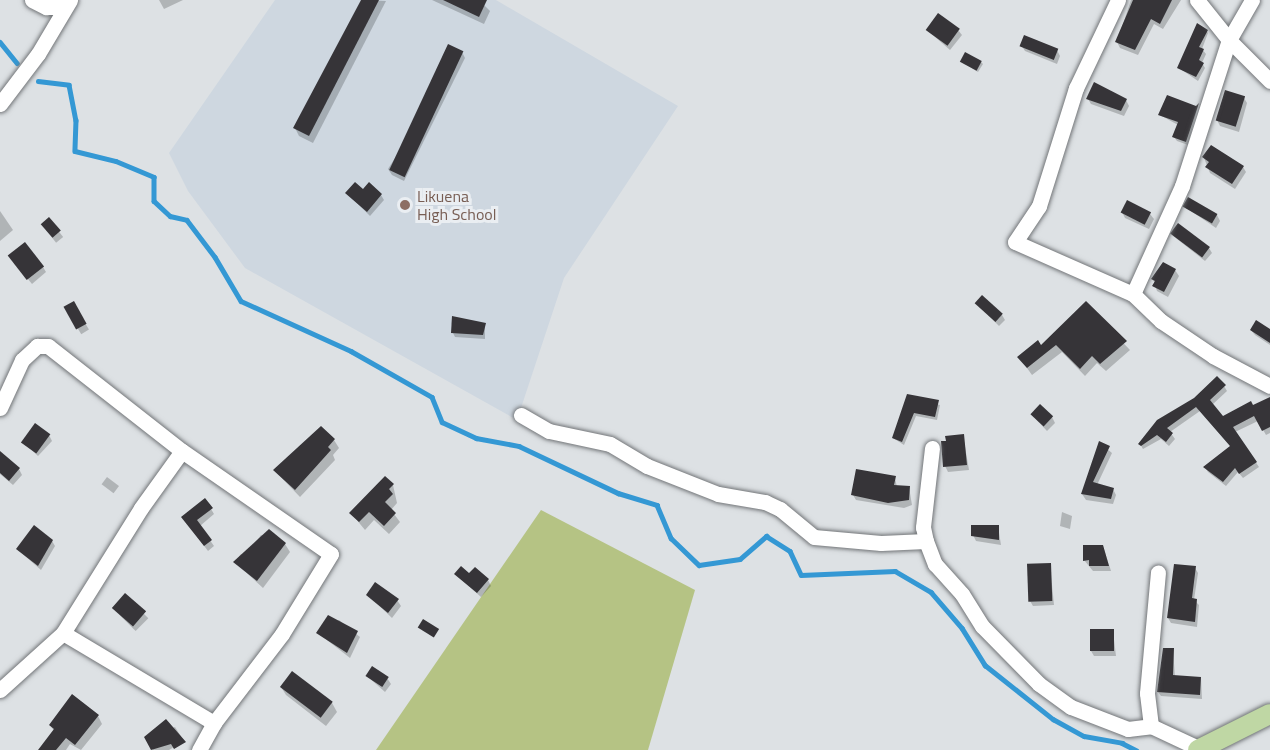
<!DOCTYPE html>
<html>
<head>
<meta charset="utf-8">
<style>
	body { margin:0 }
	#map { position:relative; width:1270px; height:750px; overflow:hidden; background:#dde1e4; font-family:"Titillium Web",sans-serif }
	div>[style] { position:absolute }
	.built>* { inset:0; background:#ced7e0 }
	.green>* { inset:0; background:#b5c384 }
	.shadow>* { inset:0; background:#0003; transform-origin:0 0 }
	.stream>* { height:4.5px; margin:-2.25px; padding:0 2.25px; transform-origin:2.25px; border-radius:2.25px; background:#3498d4 }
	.building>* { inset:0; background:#363438; transform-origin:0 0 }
	.roads { filter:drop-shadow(0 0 2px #727578) drop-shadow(0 0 2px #727578) }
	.minor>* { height:15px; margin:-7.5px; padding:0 7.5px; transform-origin:7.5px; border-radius:7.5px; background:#fff }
	.major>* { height:20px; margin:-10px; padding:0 10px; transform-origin:10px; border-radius:10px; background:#bfd7a4 }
	.dots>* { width:16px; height:16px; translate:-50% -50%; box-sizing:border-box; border:3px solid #eaeef2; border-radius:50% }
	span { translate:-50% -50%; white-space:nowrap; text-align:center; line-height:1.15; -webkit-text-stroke:6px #eaeef2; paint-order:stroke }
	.education-label { font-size:16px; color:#785e54 }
	.left { translate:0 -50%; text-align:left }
</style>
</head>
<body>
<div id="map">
	<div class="built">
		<i style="clip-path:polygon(275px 0,496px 0,678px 106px,564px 278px,517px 420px,245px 268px,188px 191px,169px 153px)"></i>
	</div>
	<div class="green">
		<i style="clip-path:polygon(541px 510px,695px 590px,648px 750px,376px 750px)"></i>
	</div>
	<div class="shadow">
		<i style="clip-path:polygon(159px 0,183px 0,164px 9px)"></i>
		<i style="clip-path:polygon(363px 0,386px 1px,313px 143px,299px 136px,295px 128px)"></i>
		<i style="clip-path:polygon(432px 0,479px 0,490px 11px,484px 24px)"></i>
		<i style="clip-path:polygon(1131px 0,1181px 0,1163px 29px,1154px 24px,1138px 55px,1120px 48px,1117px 42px)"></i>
		<i style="clip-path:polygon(1205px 29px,1208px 33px,1202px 49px,1206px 54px,1202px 63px,1205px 68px,1198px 81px,1179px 68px)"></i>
		<i style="clip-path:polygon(927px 30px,958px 30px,962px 35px,950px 50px)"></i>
		<i style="clip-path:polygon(1021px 45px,1057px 50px,1060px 56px,1057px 64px,1025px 51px)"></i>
		<i style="clip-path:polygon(462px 52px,465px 58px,404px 181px,392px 175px,388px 169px)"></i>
		<i style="clip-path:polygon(962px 62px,981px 62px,983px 64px,978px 72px)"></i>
		<i style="clip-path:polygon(1244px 98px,1247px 103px,1239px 132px,1220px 126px,1217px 120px)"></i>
		<i style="clip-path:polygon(1088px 99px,1126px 100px,1129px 106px,1124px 116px,1091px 104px)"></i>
		<i style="clip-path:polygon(1198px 106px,1188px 145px,1177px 141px,1174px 137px,1178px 125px,1160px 115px)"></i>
		<i style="clip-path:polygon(1204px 158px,1243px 167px,1246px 172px,1235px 189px,1210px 173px)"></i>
		<i style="clip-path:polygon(347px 193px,381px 195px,384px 200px,370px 216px)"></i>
		<i style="clip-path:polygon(1127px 202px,1150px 214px,1154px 219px,1149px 229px,1125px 218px,1122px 212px)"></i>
		<i style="clip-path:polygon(1185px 207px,1217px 215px,1220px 221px,1216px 228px)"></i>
		<i style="clip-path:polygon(0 211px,13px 230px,0 241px)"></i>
		<i style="left:49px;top:219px;width:23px;height:9px;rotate:52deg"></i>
		<i style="clip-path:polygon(1172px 235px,1209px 248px,1212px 253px,1205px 261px)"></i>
		<i style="clip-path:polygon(13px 261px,43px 267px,46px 272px,32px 284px)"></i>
		<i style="clip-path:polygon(1175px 270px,1179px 276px,1168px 297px,1157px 291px,1153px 279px)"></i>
		<i style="left:73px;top:303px;width:31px;height:9px;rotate:59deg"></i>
		<i style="clip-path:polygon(976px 303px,1002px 315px,1005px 320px,999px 326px)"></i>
		<i style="clip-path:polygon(1086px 304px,1130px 350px,1106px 371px,1097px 363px,1085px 376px,1062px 352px,1032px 375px,1019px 357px,1041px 347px)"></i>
		<i style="clip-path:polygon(485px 324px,485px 339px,455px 337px,453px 333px)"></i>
		<i style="clip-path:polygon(1251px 330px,1270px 331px,1270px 345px,1255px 335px)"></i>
		<i style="clip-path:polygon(1224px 386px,1227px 391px,1212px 405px,1223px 417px,1270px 399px,1270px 433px,1266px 435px,1258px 421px,1235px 432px,1259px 467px,1243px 478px,1238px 472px,1226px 486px,1208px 472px,1205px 467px,1231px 447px,1200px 411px,1170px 432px,1175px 439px,1169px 446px,1161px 439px,1143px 449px,1140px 444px)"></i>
		<i style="clip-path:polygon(908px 396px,940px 405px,937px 420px,916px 416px,904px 445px,893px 438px)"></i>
		<i style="clip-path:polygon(1032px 415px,1052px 417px,1055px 423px,1047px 431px)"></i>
		<i style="clip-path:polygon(49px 435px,52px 441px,38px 456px,23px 442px)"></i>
		<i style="clip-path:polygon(963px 435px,969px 470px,948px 472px,945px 466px)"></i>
		<i style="clip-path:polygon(334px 440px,339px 448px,333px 455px,335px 460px,300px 497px,275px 471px)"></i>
		<i style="clip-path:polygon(1100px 443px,1112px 453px,1097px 485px,1113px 489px,1116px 495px,1113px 504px,1086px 500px,1082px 494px)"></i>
		<i style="clip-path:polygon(0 461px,19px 469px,22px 475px,13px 485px,0 474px)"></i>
		<i style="left:107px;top:477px;width:15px;height:9px;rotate:37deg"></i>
		<i style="clip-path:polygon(895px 478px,897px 487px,909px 487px,912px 505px,904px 508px,856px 500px,853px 495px)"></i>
		<i style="clip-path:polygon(393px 485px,397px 503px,391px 510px,400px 522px,389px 534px,374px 520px,365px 530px,351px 513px)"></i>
		<i style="clip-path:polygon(211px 509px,214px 514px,200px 526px,214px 546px,208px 551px,186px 522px)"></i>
		<i style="clip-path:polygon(1062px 512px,1072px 516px,1070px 529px,1060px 526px)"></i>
		<i style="clip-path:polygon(998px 526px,1001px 545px,976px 541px,973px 535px)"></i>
		<i style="clip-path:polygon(261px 535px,285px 544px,290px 552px,263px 588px,235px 562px,241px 554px,245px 557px)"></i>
		<i style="clip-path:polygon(52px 541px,55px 546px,41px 570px,17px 549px)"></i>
		<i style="clip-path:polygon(1103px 546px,1111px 571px,1093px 571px,1084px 560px)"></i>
		<i style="clip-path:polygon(1050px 565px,1054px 605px,1033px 606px,1030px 601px)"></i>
		<i style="clip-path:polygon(1195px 568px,1198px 573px,1194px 600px,1199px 605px,1197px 627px,1171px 623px,1168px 618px)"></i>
		<i style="clip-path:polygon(455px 574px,488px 580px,491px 586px,481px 597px)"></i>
		<i style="left:125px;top:595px;width:33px;height:18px;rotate:45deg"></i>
		<i style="clip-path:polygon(368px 595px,397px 600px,401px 606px,392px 618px)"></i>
		<i style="clip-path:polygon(339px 620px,360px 637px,350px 658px,318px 633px)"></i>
		<i style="clip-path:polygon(1113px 631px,1116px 656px,1094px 656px,1091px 651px)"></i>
		<i style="clip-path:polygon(1173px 649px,1175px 677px,1201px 678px,1202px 699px,1161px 696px,1158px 692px)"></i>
		<i style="clip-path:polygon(367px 676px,387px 678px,391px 684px,385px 692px)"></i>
		<i style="clip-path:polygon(281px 687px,332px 703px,337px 712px,326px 726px,286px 695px)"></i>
		<i style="clip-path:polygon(98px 716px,102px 724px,81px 750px,70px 744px,66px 750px,40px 750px,54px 731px,50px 725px)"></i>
		<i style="clip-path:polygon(175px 727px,184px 741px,169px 750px,153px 750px,146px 738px)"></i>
	</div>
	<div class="stream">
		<i style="left:0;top:42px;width:27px;rotate:51deg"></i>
		<i style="left:38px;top:81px;width:31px;rotate:7deg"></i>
		<i style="left:69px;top:85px;width:36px;rotate:79deg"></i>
		<i style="left:76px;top:120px;width:31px;rotate:92deg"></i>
		<i style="left:75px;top:151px;width:42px;rotate:13.7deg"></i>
		<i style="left:116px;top:161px;width:41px;rotate:22.8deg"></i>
		<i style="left:154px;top:177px;width:24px;rotate:90deg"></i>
		<i style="left:154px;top:201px;width:22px;rotate:43deg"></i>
		<i style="left:170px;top:216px;width:17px;rotate:13deg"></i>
		<i style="left:187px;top:220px;width:46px;rotate:52.9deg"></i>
		<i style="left:215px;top:257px;width:51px;rotate:59.4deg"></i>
		<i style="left:241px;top:301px;width:121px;rotate:24.4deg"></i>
		<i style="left:351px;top:351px;width:93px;rotate:29.6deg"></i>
		<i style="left:432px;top:397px;width:27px;rotate:68deg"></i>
		<i style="left:442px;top:422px;width:38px;rotate:25deg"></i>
		<i style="left:476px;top:438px;width:44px;rotate:10.5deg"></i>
		<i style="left:519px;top:446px;width:110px;rotate:25.4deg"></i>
		<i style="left:618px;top:493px;width:41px;rotate:17.1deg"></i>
		<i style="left:657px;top:505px;width:36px;rotate:67deg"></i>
		<i style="left:671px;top:538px;width:39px;rotate:44deg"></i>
		<i style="left:699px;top:565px;width:41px;rotate:-8.3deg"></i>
		<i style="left:740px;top:559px;width:35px;rotate:-41deg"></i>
		<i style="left:766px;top:536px;width:28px;rotate:32deg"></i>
		<i style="left:790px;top:551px;width:26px;rotate:65deg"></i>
		<i style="left:801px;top:575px;width:94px;rotate:-2.4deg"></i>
		<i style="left:895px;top:571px;width:42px;rotate:30.3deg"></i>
		<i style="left:931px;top:592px;width:48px;rotate:49.3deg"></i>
		<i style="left:962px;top:628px;width:44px;rotate:58.1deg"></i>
		<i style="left:985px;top:665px;width:87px;rotate:38.5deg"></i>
		<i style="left:1053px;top:719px;width:35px;rotate:29deg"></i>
		<i style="left:1084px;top:736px;width:39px;rotate:10deg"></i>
		<i style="left:1122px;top:743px;width:16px;rotate:27deg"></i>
	</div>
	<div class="building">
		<i style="clip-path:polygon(361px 0,379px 0,309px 136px,293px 128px)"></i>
		<i style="clip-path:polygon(443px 0,487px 0,479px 17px)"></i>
		<i style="clip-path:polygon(1133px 0,1172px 0,1160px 24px,1151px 19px,1135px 50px,1115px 42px)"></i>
		<i style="left:938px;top:13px;width:27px;height:21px;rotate:36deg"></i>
		<i style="clip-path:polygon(1197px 23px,1208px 30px,1199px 47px,1204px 49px,1199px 60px,1204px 63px,1196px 77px,1177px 68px)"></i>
		<i style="left:1024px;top:35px;width:37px;height:12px;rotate:22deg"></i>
		<i style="left:448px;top:44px;width:17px;height:139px;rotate:25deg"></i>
		<i style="left:965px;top:52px;width:19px;height:11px;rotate:28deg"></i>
		<i style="clip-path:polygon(1094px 82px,1127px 99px,1121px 111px,1086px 99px)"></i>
		<i style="left:1225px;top:90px;width:21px;height:32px;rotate:17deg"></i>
		<i style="clip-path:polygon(1167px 95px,1196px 106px,1199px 103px,1186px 142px,1172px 137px,1178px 122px,1158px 115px)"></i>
		<i style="clip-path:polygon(1211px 145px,1244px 166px,1232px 184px,1205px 167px,1209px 162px,1202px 157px)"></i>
		<i style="clip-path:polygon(355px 182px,363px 189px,369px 182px,382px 194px,367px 212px,345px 193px)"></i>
		<i style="left:1188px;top:197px;width:34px;height:11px;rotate:30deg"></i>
		<i style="left:1127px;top:200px;width:27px;height:14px;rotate:27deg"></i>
		<i style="left:49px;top:217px;width:18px;height:11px;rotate:49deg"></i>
		<i style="left:1178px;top:223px;width:40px;height:13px;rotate:37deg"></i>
		<i style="left:25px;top:242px;width:31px;height:22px;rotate:52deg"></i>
		<i style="clip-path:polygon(1163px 262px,1176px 269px,1164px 292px,1152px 286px,1155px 281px,1151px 279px)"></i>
		<i style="left:982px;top:295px;width:28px;height:11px;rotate:42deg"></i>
		<i style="left:74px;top:301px;width:26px;height:12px;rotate:61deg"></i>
		<i style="clip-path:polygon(1086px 301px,1127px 341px,1100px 364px,1092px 356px,1080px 369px,1056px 345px,1027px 368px,1017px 357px,1038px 340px,1041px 345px)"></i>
		<i style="clip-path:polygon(452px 316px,486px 323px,483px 335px,451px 333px)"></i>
		<i style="clip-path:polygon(1256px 320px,1270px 329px,1270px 343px,1250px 330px)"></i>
		<i style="clip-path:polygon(1217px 376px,1226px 385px,1210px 400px,1223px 416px,1251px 401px,1253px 405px,1270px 397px,1270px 427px,1262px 431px,1254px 416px,1233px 427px,1257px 462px,1239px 474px,1235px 468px,1223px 482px,1203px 467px,1230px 446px,1196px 407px,1167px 428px,1173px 433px,1166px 442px,1157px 435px,1141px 446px,1138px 444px,1157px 420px,1194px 398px)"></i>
		<i style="clip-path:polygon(907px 394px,939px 400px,935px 417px,914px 413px,902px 442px,892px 438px)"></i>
		<i style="left:1040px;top:404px;width:18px;height:14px;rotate:43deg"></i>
		<i style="left:35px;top:423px;width:19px;height:24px;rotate:36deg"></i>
		<i style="clip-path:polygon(321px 426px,335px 439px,328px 447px,331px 450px,295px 490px,273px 470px)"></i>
		<i style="clip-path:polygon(964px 434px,967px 465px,943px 467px,941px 441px,946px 441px,945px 436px)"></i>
		<i style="clip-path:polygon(1099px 441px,1110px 446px,1093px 482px,1114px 488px,1111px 499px,1081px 494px)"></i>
		<i style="clip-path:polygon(0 451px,20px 468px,9px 481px,0 473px)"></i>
		<i style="clip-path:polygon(856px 469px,896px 476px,894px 485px,910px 486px,909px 500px,888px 503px,851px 495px)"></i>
		<i style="clip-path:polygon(385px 476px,394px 484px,389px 489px,393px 494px,385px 502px,396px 513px,384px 526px,369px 512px,359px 522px,349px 513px)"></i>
		<i style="clip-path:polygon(205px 498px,213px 508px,197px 520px,212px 540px,204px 546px,181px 517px)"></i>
		<i style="clip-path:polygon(34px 525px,53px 540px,38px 566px,16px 549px)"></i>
		<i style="clip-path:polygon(971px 525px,999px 525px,999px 540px,971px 536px)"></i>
		<i style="clip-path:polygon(269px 529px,286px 543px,257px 581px,233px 562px)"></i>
		<i style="clip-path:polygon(1083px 545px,1103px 545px,1109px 566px,1089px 566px,1089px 560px,1083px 561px)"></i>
		<i style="left:1051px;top:563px;width:38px;height:24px;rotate:88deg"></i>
		<i style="clip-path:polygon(1174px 564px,1196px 566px,1192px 598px,1197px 599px,1195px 622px,1167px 618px)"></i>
		<i style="clip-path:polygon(461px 566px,469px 573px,475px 567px,489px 579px,477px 593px,454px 574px)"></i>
		<i style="clip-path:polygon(375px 582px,399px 599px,388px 613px,366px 595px)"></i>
		<i style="left:125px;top:593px;width:28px;height:20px;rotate:41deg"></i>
		<i style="clip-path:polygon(328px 615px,358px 631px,347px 653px,316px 633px)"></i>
		<i style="left:423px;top:619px;width:19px;height:10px;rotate:32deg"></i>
		<i style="left:1090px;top:629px;width:24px;height:22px"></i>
		<i style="clip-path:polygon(1163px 648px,1174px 648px,1173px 675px,1201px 677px,1200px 695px,1157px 692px)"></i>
		<i style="left:372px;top:666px;width:20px;height:12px;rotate:33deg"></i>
		<i style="left:292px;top:671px;width:51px;height:20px;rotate:37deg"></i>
		<i style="clip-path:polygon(72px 694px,99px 715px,75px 745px,66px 738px,56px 750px,38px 750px,54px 729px,49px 725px)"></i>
		<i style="clip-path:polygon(166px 719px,186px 742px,174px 749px,171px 744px,151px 750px,144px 737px)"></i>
	</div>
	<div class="roads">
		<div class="minor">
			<i style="left:32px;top:0;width:16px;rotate:27deg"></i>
			<i style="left:46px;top:7px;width:18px"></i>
			<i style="left:1118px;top:0;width:98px;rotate:115.5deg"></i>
			<i style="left:1076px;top:88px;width:124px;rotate:107.4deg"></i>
			<i style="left:1039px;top:206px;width:43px;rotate:123.7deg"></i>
			<i style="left:1015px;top:242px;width:129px;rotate:23.8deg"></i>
			<i style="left:1133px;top:294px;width:39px;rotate:44deg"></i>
			<i style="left:1161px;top:321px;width:63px;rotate:33.9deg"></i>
			<i style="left:1213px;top:356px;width:64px;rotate:27.8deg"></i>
			<i style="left:1197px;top:0;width:51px;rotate:51.3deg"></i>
			<i style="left:1229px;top:40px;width:58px;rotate:45deg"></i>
			<i style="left:0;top:104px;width:63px;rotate:-52.8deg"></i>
			<i style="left:38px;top:54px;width:63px;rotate:-59.3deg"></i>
			<i style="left:1133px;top:294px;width:119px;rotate:-65.6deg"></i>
			<i style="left:1182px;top:186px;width:153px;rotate:-72.2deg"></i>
			<i style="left:1229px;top:40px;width:46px;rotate:-60.1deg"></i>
			<i style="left:0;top:408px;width:53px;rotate:-65.4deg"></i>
			<i style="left:22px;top:360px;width:21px;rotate:-43deg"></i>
			<i style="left:37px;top:346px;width:11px"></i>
			<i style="left:48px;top:346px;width:170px;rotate:38.1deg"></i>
			<i style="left:182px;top:451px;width:181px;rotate:34.7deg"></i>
			<i style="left:331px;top:554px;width:94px;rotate:121.5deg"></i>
			<i style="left:282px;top:634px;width:112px;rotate:127.4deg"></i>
			<i style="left:214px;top:723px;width:31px;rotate:119deg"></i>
			<i style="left:521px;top:415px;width:32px;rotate:30deg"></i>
			<i style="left:549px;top:431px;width:62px;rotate:12deg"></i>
			<i style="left:610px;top:444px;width:43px;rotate:30.7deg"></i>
			<i style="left:647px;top:466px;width:76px;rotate:21.5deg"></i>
			<i style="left:718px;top:494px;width:48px;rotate:9.7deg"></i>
			<i style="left:765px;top:502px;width:17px;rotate:25deg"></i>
			<i style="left:780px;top:509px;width:44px;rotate:39.5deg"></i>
			<i style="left:814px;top:537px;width:67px;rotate:5.1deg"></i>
			<i style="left:881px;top:543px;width:45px;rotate:-2.5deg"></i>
			<i style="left:932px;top:448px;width:80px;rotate:96.5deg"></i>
			<i style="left:923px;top:527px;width:14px;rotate:78deg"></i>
			<i style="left:926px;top:541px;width:25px;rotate:69deg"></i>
			<i style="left:935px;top:564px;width:40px;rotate:48deg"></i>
			<i style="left:962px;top:594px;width:38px;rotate:58deg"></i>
			<i style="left:982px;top:626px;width:81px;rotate:45.5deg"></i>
			<i style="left:1039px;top:684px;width:39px;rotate:36deg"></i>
			<i style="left:1071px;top:707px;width:61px;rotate:21.1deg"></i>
			<i style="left:1128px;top:729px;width:23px;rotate:-7deg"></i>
			<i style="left:1151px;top:726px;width:54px;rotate:25.1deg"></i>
			<i style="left:63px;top:633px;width:176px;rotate:30.8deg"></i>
			<i style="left:0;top:690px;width:85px;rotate:-42.1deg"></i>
			<i style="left:63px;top:633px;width:147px;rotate:-58deg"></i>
			<i style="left:141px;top:508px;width:70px;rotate:-54.3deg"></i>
			<i style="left:1151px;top:726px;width:33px;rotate:-97deg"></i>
			<i style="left:1147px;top:693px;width:121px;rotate:-84.8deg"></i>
		</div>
		<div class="major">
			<i style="left:1198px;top:750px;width:80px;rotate:-26.6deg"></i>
		</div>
	</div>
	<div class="dots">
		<i style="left:405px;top:205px;background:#8d6e63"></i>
	</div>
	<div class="education-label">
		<span class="left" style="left:417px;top:205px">Likuena<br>High School</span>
	</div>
</div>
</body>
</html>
